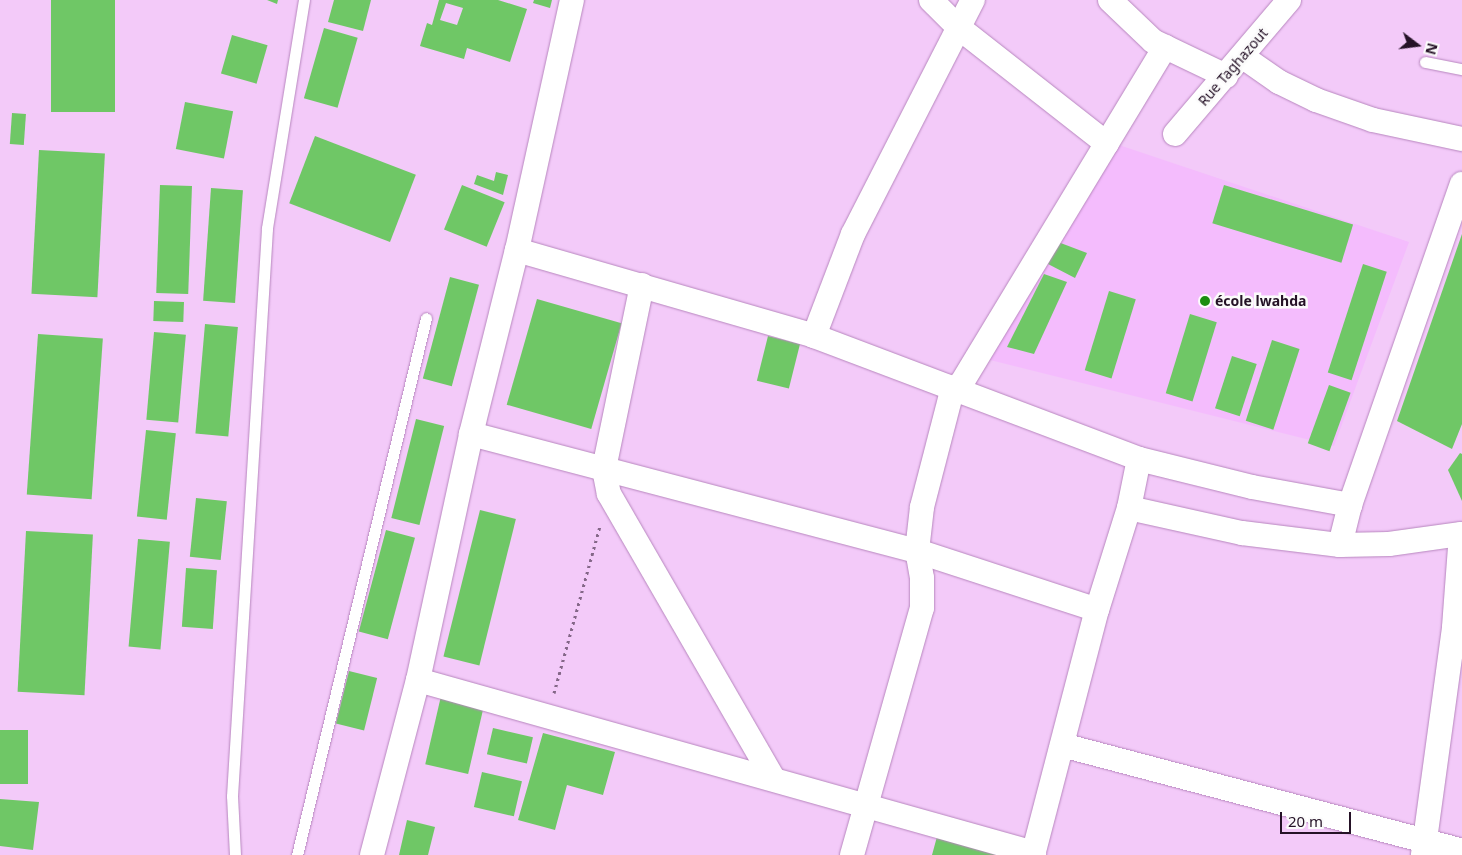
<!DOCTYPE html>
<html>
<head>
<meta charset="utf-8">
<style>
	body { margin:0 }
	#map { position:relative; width:1462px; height:855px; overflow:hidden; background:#f3caf9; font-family:"Noto Sans",sans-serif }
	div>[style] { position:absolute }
	.built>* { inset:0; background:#f4bcfd }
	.building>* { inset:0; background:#6fc766; transform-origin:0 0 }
	.path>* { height:3px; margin-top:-1.5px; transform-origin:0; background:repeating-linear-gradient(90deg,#846788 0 2.5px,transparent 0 6.5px) }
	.roads { filter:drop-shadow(0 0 1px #b786be) drop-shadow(0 0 1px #b786be) }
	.lane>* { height:11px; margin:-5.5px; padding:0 5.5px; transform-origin:5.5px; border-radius:5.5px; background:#fff }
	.street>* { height:24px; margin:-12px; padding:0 12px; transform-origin:12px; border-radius:12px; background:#fff }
	.dots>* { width:14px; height:14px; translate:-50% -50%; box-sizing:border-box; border:2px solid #fbfbfb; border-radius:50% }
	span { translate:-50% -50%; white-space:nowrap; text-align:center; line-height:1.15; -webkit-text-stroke:5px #fbfbfb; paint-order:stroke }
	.street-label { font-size:14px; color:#251227 }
	.poi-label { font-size:14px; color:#251227; font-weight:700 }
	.left { translate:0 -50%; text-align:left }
	.north { position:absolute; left:1392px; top:20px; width:50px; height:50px; -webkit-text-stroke:4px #fbfbfb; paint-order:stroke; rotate:105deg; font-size:14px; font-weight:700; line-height:20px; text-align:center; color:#251227 }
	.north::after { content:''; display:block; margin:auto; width:18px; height:22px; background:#251227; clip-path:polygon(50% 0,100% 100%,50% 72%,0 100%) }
	.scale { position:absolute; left:1280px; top:812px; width:71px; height:22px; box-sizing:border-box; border:2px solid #251227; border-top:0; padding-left:6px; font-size:15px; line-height:18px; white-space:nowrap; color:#251227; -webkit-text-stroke:4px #fbfbfb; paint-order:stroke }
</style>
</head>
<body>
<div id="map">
	<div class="built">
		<i style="clip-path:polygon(1113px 143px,1409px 242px,1334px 446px,990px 360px)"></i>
	</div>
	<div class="building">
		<i style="left:51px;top:0;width:64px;height:112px"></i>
		<i style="clip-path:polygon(267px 0,278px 0,277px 4px)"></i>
		<i style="clip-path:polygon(334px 0,371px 0,363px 31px,328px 22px)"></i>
		<i style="clip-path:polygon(evenodd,439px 0,498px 0,527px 9px,510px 62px,467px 48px,464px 59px,420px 46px,427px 23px,432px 25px,439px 0,446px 3px,463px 8px,457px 25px,440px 20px,446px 3px)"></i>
		<i style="clip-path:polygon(534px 0,552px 0,550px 8px,533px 3px)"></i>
		<i style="left:324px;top:28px;width:35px;height:73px;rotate:16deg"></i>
		<i style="left:232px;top:35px;width:37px;height:40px;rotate:16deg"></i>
		<i style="left:185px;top:102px;width:49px;height:48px;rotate:11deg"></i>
		<i style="left:12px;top:113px;width:14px;height:31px;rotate:4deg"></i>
		<i style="left:315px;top:136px;width:108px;height:72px;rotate:21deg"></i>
		<i style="left:39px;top:150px;width:66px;height:144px;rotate:3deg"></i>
		<i style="clip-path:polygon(496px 172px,508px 175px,503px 195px,474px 184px,477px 175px,494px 181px)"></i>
		<i style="left:160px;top:185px;width:32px;height:108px;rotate:2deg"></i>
		<i style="left:462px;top:185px;width:46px;height:48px;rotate:22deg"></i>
		<i style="left:1224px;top:185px;width:135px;height:40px;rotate:17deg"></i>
		<i style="left:211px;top:188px;width:32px;height:113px;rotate:4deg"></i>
		<i style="clip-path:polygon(1462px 234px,1462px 424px,1452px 449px,1397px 421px)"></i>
		<i style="clip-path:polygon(1058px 242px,1087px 253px,1075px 278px,1048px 264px)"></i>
		<i style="left:1363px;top:264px;width:25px;height:114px;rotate:18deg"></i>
		<i style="clip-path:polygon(1044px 274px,1067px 282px,1034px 354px,1007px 347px)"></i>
		<i style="left:450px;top:277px;width:30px;height:105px;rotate:15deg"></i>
		<i style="left:1109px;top:291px;width:28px;height:83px;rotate:17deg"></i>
		<i style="left:537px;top:299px;width:88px;height:110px;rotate:16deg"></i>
		<i style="left:154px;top:301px;width:30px;height:20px;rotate:2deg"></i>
		<i style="left:1190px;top:314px;width:28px;height:83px;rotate:17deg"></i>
		<i style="left:205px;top:324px;width:33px;height:110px;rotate:5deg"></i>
		<i style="left:154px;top:332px;width:32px;height:88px;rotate:5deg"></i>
		<i style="left:38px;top:334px;width:65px;height:161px;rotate:4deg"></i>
		<i style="left:768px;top:336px;width:33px;height:46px;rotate:14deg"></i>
		<i style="left:1272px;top:340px;width:29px;height:85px;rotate:18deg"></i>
		<i style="left:1232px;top:356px;width:26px;height:55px;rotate:18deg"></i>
		<i style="left:1329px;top:385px;width:23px;height:62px;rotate:20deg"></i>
		<i style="left:416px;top:419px;width:29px;height:102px;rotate:14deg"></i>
		<i style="left:146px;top:430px;width:30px;height:87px;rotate:6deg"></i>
		<i style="clip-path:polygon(1460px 453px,1462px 454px,1462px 501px,1448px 470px)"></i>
		<i style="left:196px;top:498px;width:31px;height:59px;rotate:6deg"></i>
		<i style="left:480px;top:510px;width:37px;height:151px;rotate:14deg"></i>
		<i style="left:386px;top:530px;width:30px;height:105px;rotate:15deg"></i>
		<i style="left:26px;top:531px;width:67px;height:161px;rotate:3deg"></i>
		<i style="left:138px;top:539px;width:32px;height:108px;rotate:5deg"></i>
		<i style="left:186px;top:568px;width:31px;height:59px;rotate:4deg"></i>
		<i style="left:349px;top:671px;width:29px;height:54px;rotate:14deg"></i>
		<i style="left:441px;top:696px;width:44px;height:70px;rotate:13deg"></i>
		<i style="left:493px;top:728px;width:41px;height:27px;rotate:13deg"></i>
		<i style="left:0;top:730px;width:28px;height:54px"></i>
		<i style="clip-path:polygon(543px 733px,615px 752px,603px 795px,567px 785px,555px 830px,518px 820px)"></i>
		<i style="left:482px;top:772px;width:41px;height:36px;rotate:13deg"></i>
		<i style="clip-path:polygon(0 799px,39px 802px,33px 850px,0 846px)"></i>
		<i style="clip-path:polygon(407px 820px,435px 827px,428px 855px,399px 855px)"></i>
		<i style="clip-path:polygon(938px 833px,1015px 855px,932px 855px)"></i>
	</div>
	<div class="path">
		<i style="left:554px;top:693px;width:173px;rotate:-74.6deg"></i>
	</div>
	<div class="roads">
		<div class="lane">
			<i style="left:1425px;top:62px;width:38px;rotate:11deg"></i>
			<i style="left:235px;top:855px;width:59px;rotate:-92.9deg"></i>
			<i style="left:232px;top:796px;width:569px;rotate:-86.47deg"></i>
			<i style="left:267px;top:228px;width:231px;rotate:-80.8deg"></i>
			<i style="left:297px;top:855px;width:552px;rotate:-76.49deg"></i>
		</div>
		<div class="street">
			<i style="left:931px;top:0;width:38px;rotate:45deg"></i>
			<i style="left:958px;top:27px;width:189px;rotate:38.1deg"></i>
			<i style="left:1110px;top:0;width:59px;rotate:43.6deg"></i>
			<i style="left:1153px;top:41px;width:81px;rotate:25.6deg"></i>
			<i style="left:1243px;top:57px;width:44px;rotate:34.8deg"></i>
			<i style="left:1279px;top:82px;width:41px;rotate:25.9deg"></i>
			<i style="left:1316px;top:100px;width:60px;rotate:19.3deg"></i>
			<i style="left:1373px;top:120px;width:91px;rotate:12.1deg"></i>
			<i style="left:1175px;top:134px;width:176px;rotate:-49.6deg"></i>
			<i style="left:517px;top:250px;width:256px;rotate:-77.6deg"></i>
			<i style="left:642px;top:285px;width:188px;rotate:101.7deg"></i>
			<i style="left:604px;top:469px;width:25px;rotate:79deg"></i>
			<i style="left:609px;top:494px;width:328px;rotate:60deg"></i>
			<i style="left:814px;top:336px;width:109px;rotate:-69.1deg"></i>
			<i style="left:853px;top:234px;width:263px;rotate:-62.9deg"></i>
			<i style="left:958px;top:389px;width:400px;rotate:-58.8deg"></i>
			<i style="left:471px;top:434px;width:461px;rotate:14.7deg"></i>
			<i style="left:917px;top:551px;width:189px;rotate:18.1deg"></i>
			<i style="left:1129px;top:508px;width:116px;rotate:12.5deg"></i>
			<i style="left:1242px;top:533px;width:99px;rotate:7deg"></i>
			<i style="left:1340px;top:545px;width:49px;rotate:-1.2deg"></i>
			<i style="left:1389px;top:544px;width:73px;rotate:-7.9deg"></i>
			<i style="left:1461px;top:534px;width:94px;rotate:94.3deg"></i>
			<i style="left:1454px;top:628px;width:229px;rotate:97.8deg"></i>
			<i style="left:1340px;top:545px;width:41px;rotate:-76deg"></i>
			<i style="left:1350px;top:505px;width:340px;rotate:-70.8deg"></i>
			<i style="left:418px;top:680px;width:640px;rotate:15.69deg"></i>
			<i style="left:1062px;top:745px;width:414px;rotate:14.8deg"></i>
			<i style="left:372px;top:855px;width:181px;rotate:-75.3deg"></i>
			<i style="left:418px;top:680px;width:252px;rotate:-77.8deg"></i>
			<i style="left:471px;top:434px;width:190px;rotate:-76deg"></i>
			<i style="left:517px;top:250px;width:309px;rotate:16.1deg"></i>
			<i style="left:814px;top:336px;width:347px;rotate:20.7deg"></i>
			<i style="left:1139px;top:459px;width:116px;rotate:13.9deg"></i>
			<i style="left:1252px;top:487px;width:100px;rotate:10.4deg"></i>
			<i style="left:852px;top:855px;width:257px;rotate:-74.2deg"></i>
			<i style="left:922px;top:608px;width:30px;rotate:-90deg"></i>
			<i style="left:922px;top:578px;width:27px;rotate:-100deg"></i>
			<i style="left:917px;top:551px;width:44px;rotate:-83.5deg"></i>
			<i style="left:922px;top:507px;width:124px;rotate:-75.5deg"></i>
			<i style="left:1033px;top:855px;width:253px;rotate:-75.4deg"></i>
			<i style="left:1097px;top:610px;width:107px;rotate:-72.6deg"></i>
			<i style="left:1129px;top:508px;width:50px;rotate:-78.5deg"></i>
		</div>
	</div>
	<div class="dots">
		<i style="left:1205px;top:301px;background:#1c8d11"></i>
	</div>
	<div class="street-label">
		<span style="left:1233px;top:67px;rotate:-49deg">Rue Taghazout</span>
	</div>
	<div class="poi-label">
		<span class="left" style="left:1215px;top:301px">école lwahda</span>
	</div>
	<div class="north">N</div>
	<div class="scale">20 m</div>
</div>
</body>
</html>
